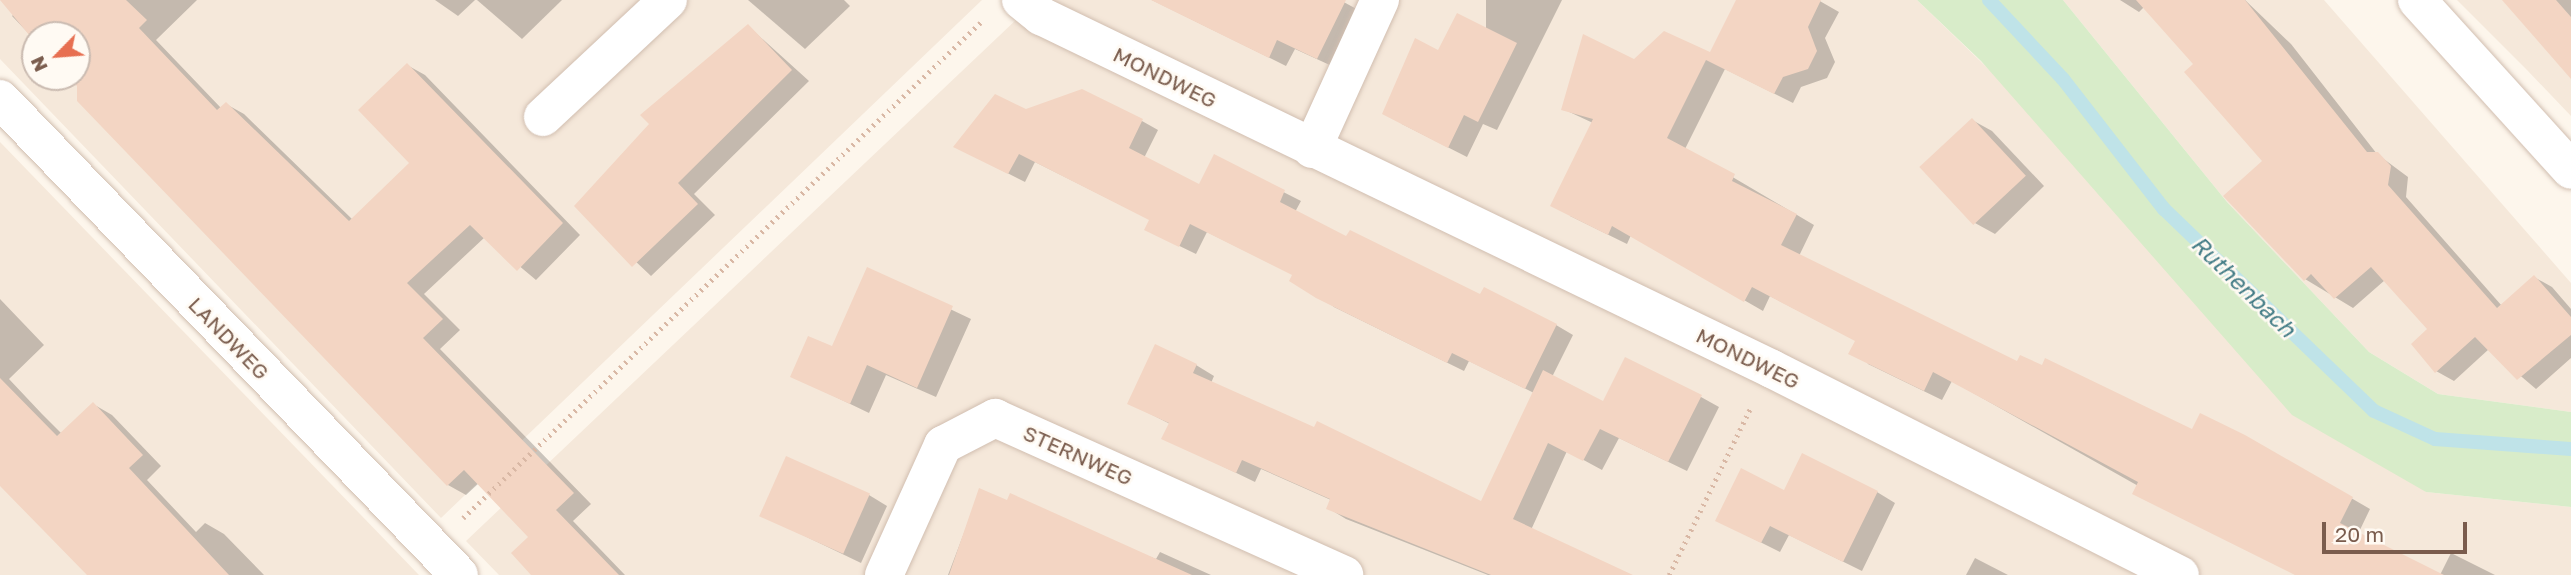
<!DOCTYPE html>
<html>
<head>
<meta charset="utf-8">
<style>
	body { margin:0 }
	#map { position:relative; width:2571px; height:575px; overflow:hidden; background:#fdf6ec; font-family:"Golos Text",sans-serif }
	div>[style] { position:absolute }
	.residential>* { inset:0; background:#f5e8da }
	.green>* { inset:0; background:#d8ecc9 }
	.shadow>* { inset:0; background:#0003 }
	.stream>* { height:14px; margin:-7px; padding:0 7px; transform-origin:7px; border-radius:7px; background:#bfe3e8 }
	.building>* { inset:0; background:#f3d5c3; transform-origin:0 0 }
	.path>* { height:4.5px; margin-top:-2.25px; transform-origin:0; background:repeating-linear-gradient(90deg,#d9b8a5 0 2px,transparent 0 7px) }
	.roads { filter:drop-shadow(0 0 2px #d1beb0) drop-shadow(0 0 2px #d1beb0) }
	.minor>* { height:38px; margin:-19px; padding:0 19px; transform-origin:19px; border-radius:19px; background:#fff }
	span { translate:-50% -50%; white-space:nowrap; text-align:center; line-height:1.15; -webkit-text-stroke:5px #fffaf3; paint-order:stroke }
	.street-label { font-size:21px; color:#7a5c4d }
	.water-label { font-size:23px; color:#437c86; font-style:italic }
	.north { position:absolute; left:21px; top:21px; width:70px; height:70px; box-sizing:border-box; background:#fffaf3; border:2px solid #cabbb1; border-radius:50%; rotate:245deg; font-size:19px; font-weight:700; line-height:28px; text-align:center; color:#7a5c4d }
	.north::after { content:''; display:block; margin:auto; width:24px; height:32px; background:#e76f51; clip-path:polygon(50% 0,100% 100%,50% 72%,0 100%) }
	.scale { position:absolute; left:2322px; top:522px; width:145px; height:32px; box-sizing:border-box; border:4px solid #7a5c4d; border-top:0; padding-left:9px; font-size:21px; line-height:24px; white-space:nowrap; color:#7a5c4d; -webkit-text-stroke:5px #fffaf3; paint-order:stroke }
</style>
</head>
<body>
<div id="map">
	<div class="residential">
		<i style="clip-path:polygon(evenodd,0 0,982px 0,441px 518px,0 59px,0 0,35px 35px,77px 35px,77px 77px,35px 77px,35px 35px)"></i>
		<i style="clip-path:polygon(1037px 0,1917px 0,2426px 492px,2571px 507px,2571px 575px,499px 575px,466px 541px)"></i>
		<i style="clip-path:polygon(2063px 0,2324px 0,2571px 283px,2571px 412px,2438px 394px,2369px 352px,2227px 202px)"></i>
		<i style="clip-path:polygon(2457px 0,2571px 0,2571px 116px,2527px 70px)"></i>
		<i style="clip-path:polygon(0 142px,419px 575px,0 575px)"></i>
	</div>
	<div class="green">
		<i style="clip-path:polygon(1917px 0,2063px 0,2227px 202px,2369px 352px,2438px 394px,2571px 412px,2571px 507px,2426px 492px,2292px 415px,1981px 61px)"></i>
	</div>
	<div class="shadow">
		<i style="clip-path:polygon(28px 0,197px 0,156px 40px,221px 108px,226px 104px,244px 114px,353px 220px,412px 164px,407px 65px,425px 75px,580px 235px,536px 280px,485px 237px,424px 294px,460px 330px,440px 349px,591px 504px,573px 521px,625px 575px,534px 575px,530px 537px,479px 483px,466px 495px,448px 485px,88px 110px,96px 102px,71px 77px,77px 77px,77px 35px,35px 40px,12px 16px)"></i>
		<i style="clip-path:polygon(435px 0,475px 0,458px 16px)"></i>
		<i style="clip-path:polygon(477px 0,562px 0,522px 39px)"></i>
		<i style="clip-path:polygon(748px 0,844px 0,850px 6px,805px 49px)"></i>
		<i style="clip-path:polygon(1152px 0,1340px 0,1362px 12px,1334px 67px,1295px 49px,1286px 66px)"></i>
		<i style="clip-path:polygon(1486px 0,1562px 0,1497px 130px,1483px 124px,1467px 157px,1402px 124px,1439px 52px,1486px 29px)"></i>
		<i style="clip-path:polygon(1738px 0,1818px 0,1839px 12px,1825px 38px,1835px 62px,1827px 78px,1801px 87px,1793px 103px,1725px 69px,1685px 149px,1814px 225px,1799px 256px,2018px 363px,2193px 432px,2244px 436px,2370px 509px,2358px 534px,2403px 575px,2296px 575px,1952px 381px,1942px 400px,1868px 364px,1857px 341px,1770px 296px,1763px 311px,1631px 235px,1627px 244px,1570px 216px,1593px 123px,1563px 109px,1634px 61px,1710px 54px)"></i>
		<i style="clip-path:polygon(2120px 0,2245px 0,2291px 44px,2377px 154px,2408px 177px,2406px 197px,2502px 306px,2534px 277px,2552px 287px,2571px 309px,2571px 358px,2536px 389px,2489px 349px,2454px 381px,2436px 371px,2429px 329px,2385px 280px,2353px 308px,2305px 279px,2265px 161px,2195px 64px,2144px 7px,2139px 12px)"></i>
		<i style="clip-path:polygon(2504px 0,2571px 0,2571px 67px)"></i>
		<i style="clip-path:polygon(748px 26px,809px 81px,694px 194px,715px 215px,651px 276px,577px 206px)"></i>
		<i style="clip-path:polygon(1026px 111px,1142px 121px,1158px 130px,1144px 158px,1200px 186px,1215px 157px,1301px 201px,1295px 212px,1347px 239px,1481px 297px,1485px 290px,1556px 325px,1573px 335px,1552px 377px,1604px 403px,1701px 397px,1719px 407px,1687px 471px,1619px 438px,1602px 470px,1567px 451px,1531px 530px,1630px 575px,1488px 575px,1346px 519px,1328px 508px,1331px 500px,1261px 469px,1255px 482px,1164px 438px,1170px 424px,1129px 403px,1196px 365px,1214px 376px,1211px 383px,1482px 503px,1534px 393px,1469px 361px,1464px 371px,1334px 307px,1294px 275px,1207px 232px,1196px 254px,1163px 238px,1151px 220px,1035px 162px,1025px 182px,972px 155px)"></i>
		<i style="clip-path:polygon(1972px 120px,1992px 131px,2044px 186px,1995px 234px,1975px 223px)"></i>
		<i style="clip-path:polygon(868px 270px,971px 319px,936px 397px,886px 375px,869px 413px,792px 376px,832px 349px)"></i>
		<i style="clip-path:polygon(0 299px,44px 345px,9px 379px,42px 414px,62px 434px,93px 404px,112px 415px,161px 466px,147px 480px,196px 532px,205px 523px,224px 534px,264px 575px,90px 575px,0 442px)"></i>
		<i style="clip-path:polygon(980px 491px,1156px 559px,1160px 552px,1211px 575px,948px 575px)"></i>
		<i style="clip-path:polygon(1785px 492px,1877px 492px,1895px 503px,1862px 571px,1789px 535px,1780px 552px,1736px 530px)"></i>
		<i style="clip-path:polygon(869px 495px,887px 506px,861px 563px,761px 515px)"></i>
		<i style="clip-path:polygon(2451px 553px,2495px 575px,2440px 575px)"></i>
		<i style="clip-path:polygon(1975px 558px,2008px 575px,1966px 575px)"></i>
	</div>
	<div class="stream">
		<i style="left:1989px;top:0;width:108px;rotate:46.9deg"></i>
		<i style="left:2063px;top:79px;width:165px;rotate:52.2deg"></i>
		<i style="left:2164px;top:209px;width:291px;rotate:43.9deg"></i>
		<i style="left:2374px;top:411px;width:67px;rotate:24.7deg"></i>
		<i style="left:2435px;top:439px;width:136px;rotate:4.2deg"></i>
	</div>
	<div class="building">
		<i style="clip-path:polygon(0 0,126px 0,147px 20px,139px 28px,217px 110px,226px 102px,349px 221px,409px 163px,358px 110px,407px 63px,563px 223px,517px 271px,470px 225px,407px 283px,443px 319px,423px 338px,574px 493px,556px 510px,619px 575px,531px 575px,511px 553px,528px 537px,464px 470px,447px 486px,77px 101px,77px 86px,69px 77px,77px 77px,77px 35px,35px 35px,35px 42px)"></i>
		<i style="clip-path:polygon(1151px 0,1346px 0,1317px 59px,1277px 40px,1269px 58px)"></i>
		<i style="clip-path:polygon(1736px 0,1821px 0,1808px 27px,1817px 51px,1808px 69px,1783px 77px,1774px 94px,1706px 60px,1667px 138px,1735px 174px,1732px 181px,1797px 214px,1781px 245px,2017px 361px,2020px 355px,2042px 365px,2045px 358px,2192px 429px,2200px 413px,2245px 435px,2353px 497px,2340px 523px,2444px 575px,2295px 575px,2132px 494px,2138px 482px,1933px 372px,1924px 391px,1848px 354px,1855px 341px,1752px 287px,1744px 302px,1612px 226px,1608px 235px,1550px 206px,1593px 119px,1561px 110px,1583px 34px,1634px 59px,1664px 31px,1710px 52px)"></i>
		<i style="clip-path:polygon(2136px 0,2245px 0,2367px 152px,2378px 152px,2391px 166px,2388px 185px,2497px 308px,2534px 275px,2571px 317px,2571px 335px,2517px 380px,2475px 337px,2435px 373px,2411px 344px,2427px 329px,2371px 267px,2334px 299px,2311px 274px,2304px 281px,2223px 196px,2262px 161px,2184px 72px,2193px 64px)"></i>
		<i style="clip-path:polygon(2502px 0,2556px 0,2571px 17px,2571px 79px)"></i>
		<i style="clip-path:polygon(1457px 13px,1517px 43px,1478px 122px,1464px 115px,1448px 148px,1382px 114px,1415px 38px,1438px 50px)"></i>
		<i style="clip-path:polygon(748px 24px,792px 70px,678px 183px,698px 204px,632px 267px,574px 206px,649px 124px,640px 115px)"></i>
		<i style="clip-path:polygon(1082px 89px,1143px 119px,1129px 148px,1199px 184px,1214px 154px,1285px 190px,1280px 202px,1346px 236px,1350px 230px,1480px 294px,1484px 287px,1557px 324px,1525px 389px,1452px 353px,1447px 363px,1316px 298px,1289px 281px,1292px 275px,1190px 224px,1179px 247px,1144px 230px,1149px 220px,1019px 154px,1008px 174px,953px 147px,995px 94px,1026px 109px)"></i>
		<i style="left:1972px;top:118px;width:79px;height:72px;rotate:47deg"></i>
		<i style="clip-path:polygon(867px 267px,953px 306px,917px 388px,867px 365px,850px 404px,790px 377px,808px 336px,832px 346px)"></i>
		<i style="clip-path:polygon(1155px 344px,1197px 364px,1193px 373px,1314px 427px,1317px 421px,1481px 501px,1543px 370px,1603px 401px,1625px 357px,1702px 395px,1668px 462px,1600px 429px,1583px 461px,1548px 443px,1513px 519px,1633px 575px,1491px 575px,1326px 509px,1330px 499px,1242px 460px,1236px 473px,1161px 439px,1169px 423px,1127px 404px)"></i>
		<i style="clip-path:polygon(0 378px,57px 436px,93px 402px,143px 455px,129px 468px,229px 575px,87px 575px,0 486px)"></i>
		<i style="clip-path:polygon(1802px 453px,1878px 491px,1843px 562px,1770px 526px,1761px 543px,1715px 521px,1741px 468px,1784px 490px)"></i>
		<i style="left:786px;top:456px;width:92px;height:66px;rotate:24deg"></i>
		<i style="clip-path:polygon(979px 488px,1007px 500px,1010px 493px,1192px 575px,949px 575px)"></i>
	</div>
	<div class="path">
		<i style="left:463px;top:518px;width:720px;rotate:-43.76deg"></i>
		<i style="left:1669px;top:575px;width:185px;rotate:-64deg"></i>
	</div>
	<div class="roads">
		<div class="minor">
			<i style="left:1021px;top:0;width:26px;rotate:39deg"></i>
			<i style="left:1041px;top:16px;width:812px;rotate:25.78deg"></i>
			<i style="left:1772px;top:369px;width:457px;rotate:26.8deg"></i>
			<i style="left:2417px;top:0;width:229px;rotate:47.8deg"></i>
			<i style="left:0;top:99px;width:661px;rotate:46.04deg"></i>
			<i style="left:543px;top:117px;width:171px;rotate:-43.1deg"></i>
			<i style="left:1312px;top:149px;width:164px;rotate:-65.5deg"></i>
			<i style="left:884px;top:575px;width:143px;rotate:-65.6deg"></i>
			<i style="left:943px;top:445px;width:59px;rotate:-27.4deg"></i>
			<i style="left:995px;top:418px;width:383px;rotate:24.2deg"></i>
		</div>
	</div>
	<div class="street-label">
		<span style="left:1165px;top:77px;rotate:26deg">MONDWEG</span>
		<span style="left:229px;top:338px;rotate:46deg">LANDWEG</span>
		<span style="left:1748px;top:358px;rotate:26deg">MONDWEG</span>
		<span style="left:1078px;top:455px;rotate:24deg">STERNWEG</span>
	</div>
	<div class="water-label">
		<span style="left:2244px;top:286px;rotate:44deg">Ruthenbach</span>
	</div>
	<div class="north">N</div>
	<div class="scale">20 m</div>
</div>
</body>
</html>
